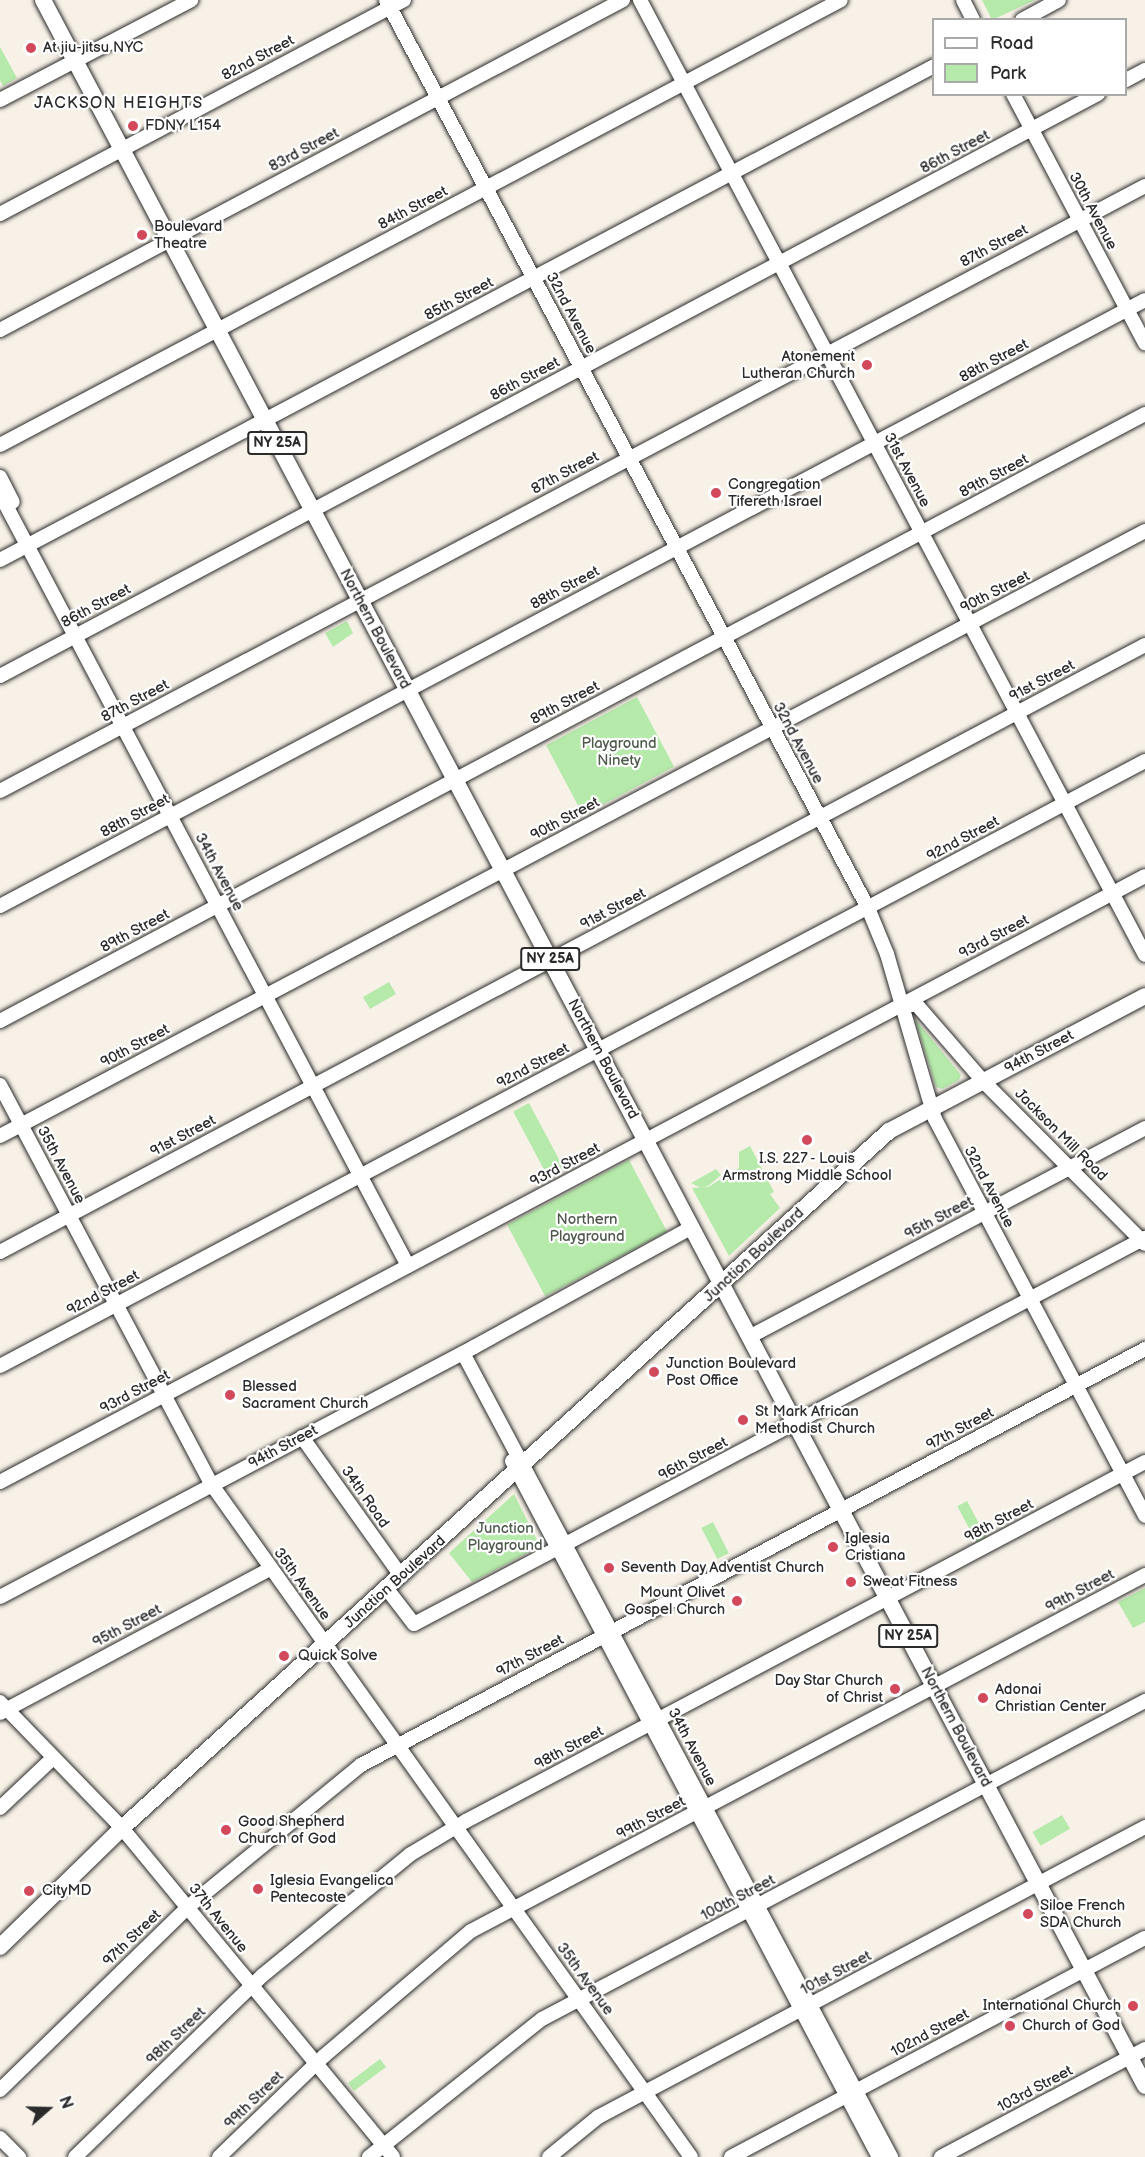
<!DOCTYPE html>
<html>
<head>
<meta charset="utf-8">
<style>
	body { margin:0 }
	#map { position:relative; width:1145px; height:2157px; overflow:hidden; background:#f7f1e7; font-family:"Balsamiq Sans",sans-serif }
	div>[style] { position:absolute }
	.green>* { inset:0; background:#b6eaab; transform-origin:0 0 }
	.roads { filter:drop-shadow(0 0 2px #2b2b2b) drop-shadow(0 0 2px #2b2b2b) }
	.minor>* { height:14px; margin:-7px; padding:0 7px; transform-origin:7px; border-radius:7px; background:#fff }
	.major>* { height:16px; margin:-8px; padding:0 8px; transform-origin:8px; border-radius:8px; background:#fff }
	.dots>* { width:16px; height:16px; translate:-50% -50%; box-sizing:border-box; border:3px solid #fff; border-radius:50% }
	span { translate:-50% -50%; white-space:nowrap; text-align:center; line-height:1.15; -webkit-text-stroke:4.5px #fff; paint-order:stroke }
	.shield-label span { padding:2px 4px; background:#fff; border:2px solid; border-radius:4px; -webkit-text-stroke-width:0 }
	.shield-label { font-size:14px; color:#2b2b2b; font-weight:700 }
	.poi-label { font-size:15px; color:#2b2b2b }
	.left { translate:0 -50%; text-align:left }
	.right { translate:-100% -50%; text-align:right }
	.street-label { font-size:15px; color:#2b2b2b }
	.park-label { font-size:15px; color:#4e5b4b }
	.neighbourhood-label { font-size:16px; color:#2b2b2b; letter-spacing:1.5px }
	.legend { position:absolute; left:932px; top:18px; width:195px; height:78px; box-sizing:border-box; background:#fff; border:2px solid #aaa; margin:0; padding:8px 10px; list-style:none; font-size:18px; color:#2b2b2b }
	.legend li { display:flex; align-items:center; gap:12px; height:30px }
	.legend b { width:30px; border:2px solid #aaa }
	.north { position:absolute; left:18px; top:2079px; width:60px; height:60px; -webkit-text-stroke:4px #fff; paint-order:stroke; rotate:70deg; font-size:16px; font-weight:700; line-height:24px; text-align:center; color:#2b2b2b }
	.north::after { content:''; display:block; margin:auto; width:21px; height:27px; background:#2b2b2b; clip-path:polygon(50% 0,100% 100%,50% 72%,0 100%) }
</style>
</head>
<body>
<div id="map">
	<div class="green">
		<i style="clip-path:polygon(982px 0,1035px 0,992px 20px)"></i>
		<i style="clip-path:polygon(0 47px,17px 78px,3px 86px,0 80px)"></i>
		<i style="clip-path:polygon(347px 621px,353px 633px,333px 647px,325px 633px)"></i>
		<i style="left:637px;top:697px;width:79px;height:103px;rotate:62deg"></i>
		<i style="left:389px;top:982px;width:14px;height:30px;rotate:60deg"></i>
		<i style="clip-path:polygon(915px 1019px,961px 1075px,959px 1080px,942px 1089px,936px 1087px)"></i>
		<i style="left:529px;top:1103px;width:74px;height:18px;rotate:62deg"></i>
		<i style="clip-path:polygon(750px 1146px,774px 1192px,770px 1194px,780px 1208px,729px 1256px,692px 1188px,708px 1187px,739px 1168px,739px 1152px)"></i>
		<i style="left:629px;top:1160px;width:81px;height:138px;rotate:62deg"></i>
		<i style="clip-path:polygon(716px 1169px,721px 1175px,708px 1186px,701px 1188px,691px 1183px)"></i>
		<i style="clip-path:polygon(514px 1494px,540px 1546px,472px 1582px,449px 1553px)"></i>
		<i style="left:967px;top:1501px;width:41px;height:11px;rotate:62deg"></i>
		<i style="left:713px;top:1522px;width:35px;height:13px;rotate:63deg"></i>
		<i style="clip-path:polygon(1145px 1588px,1145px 1622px,1133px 1628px,1118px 1602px)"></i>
		<i style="left:1062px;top:1815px;width:16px;height:34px;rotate:60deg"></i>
		<i style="left:380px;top:2059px;width:10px;height:40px;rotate:53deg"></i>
	</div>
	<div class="roads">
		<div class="minor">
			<i style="left:386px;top:0;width:1028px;rotate:62.04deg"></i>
			<i style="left:868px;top:908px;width:50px;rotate:67.6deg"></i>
			<i style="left:887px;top:954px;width:172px;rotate:73.8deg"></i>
			<i style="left:935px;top:1119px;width:449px;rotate:62.1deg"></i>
			<i style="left:640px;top:0;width:1080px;rotate:62.13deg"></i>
			<i style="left:963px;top:0;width:22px;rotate:63deg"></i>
			<i style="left:1022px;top:20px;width:42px;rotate:-28.4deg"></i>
			<i style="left:1126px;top:80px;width:21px;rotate:-28deg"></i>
			<i style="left:1013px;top:94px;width:282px;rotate:62.1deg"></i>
			<i style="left:0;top:100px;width:216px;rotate:-27.6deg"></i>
			<i style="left:0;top:214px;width:457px;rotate:-27.9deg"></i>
			<i style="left:0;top:330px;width:705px;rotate:-27.91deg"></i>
			<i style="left:0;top:445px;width:951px;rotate:-27.88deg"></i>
			<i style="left:0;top:477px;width:28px;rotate:63deg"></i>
			<i style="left:0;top:494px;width:873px;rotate:62.14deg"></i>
			<i style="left:0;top:560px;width:1057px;rotate:-27.87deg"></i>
			<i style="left:0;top:676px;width:1243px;rotate:-27.93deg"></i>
			<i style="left:0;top:791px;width:1295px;rotate:-27.85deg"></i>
			<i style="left:0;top:906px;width:1295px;rotate:-27.89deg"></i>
			<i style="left:902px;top:1005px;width:15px"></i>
			<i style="left:917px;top:1005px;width:102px;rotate:49deg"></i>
			<i style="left:984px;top:1082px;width:228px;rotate:45.2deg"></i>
			<i style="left:0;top:1021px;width:1296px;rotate:-27.93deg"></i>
			<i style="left:0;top:1085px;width:453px;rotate:62.1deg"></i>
			<i style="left:212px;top:1485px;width:825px;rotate:54.52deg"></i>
			<i style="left:0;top:1136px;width:1295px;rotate:-27.85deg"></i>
			<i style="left:0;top:1252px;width:1296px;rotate:-27.93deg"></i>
			<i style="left:749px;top:1337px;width:448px;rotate:-27.8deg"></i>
			<i style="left:463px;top:1353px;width:911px;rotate:61.97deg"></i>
			<i style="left:0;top:1366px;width:1295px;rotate:-27.85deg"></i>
			<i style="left:302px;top:1437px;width:171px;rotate:54.5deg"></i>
			<i style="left:512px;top:1461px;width:787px;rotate:62.2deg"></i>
			<i style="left:0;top:1482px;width:1295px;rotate:-27.89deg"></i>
			<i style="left:387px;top:1589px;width:44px;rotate:52.4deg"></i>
			<i style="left:414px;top:1624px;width:827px;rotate:-27.84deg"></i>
			<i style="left:0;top:1597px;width:536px;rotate:-27.81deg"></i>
			<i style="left:474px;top:1347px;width:249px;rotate:-28.8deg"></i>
			<i style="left:0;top:1702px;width:175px;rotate:45.9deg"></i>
			<i style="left:122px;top:1828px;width:426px;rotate:50.5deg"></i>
			<i style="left:0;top:1713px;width:306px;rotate:-28.1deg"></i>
			<i style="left:0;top:1808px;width:73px;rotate:-43.3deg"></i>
			<i style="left:0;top:2090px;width:262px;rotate:-44.2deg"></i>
			<i style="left:188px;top:1907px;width:224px;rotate:-39.4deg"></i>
			<i style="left:361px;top:1765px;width:888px;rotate:-27.95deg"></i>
			<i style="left:0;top:2138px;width:27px;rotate:45deg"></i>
			<i style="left:75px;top:2157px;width:262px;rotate:-44.1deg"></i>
			<i style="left:263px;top:1975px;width:191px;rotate:-39.3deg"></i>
			<i style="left:411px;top:1854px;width:64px;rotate:-31deg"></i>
			<i style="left:466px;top:1821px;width:768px;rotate:-27.87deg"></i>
			<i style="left:219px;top:2157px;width:146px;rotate:-43.9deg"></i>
			<i style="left:324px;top:2056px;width:193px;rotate:-40.4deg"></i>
			<i style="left:471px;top:1931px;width:762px;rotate:-27.84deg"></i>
			<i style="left:369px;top:2157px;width:221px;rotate:-38.6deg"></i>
			<i style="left:542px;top:2019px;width:682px;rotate:-27.81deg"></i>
			<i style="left:549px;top:2157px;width:63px;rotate:-39.2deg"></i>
			<i style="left:598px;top:2117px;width:619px;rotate:-27.93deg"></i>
			<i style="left:731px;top:2157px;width:468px;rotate:-27.9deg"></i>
			<i style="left:941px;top:2157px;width:231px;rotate:-27.9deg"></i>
		</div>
		<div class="major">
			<i style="left:43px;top:0;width:2359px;rotate:62.15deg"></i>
			<i style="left:0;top:1947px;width:170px;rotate:-44.3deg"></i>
			<i style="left:122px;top:1828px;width:1036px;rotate:-42.26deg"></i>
			<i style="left:889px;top:1131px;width:289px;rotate:-27.8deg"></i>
		</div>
	</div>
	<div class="dots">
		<i style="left:31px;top:48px;background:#d1495b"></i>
		<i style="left:133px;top:126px;background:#d1495b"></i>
		<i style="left:142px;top:235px;background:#d1495b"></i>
		<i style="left:867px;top:365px;background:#d1495b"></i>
		<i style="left:716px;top:493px;background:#d1495b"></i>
		<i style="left:807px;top:1140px;background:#d1495b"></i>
		<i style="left:654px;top:1372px;background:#d1495b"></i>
		<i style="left:230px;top:1395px;background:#d1495b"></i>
		<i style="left:743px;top:1420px;background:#d1495b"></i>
		<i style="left:833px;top:1547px;background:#d1495b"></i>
		<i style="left:609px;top:1568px;background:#d1495b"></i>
		<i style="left:851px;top:1582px;background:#d1495b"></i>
		<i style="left:737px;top:1601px;background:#d1495b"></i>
		<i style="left:284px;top:1656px;background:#d1495b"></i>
		<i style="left:895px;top:1689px;background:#d1495b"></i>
		<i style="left:983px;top:1698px;background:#d1495b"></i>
		<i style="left:226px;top:1830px;background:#d1495b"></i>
		<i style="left:258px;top:1889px;background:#d1495b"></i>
		<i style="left:29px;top:1891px;background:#d1495b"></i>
		<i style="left:1028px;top:1914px;background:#d1495b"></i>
		<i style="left:1133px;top:2006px;background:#d1495b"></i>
		<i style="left:1010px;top:2026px;background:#d1495b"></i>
	</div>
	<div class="shield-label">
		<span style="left:277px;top:443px">NY 25A</span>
		<span style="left:550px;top:959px">NY 25A</span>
		<span style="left:908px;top:1636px">NY 25A</span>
	</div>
	<div class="poi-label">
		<span class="left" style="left:43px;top:48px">At jiu-jitsu NYC</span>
		<span class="left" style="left:145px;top:126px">FDNY L154</span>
		<span class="left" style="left:154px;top:235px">Boulevard<br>Theatre</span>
		<span class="right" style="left:855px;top:365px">Atonement<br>Lutheran Church</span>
		<span class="left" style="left:728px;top:493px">Congregation<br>Tifereth Israel</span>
		<span style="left:807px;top:1167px">I.S. 227 - Louis<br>Armstrong Middle School</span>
		<span class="left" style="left:666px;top:1372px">Junction Boulevard<br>Post Office</span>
		<span class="left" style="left:242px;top:1395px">Blessed<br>Sacrament Church</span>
		<span class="left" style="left:755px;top:1420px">St Mark African<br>Methodist Church</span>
		<span class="left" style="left:845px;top:1547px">Iglesia<br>Cristiana</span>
		<span class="left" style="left:621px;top:1568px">Seventh Day Adventist Church</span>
		<span class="left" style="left:863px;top:1582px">Sweat Fitness</span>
		<span class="right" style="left:725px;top:1601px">Mount Olivet<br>Gospel Church</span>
		<span class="left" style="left:298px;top:1656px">Quick Solve</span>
		<span class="right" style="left:883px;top:1689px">Day Star Church<br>of Christ</span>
		<span class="left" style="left:995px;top:1698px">Adonai<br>Christian Center</span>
		<span class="left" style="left:238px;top:1830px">Good Shepherd<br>Church of God</span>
		<span class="left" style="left:270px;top:1889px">Iglesia Evangelica<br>Pentecoste</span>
		<span class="left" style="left:42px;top:1891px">CityMD</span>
		<span class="left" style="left:1040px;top:1914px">Siloe French<br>SDA Church</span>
		<span class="right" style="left:1121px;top:2006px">International Church</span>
		<span class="left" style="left:1022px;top:2026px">Church of God</span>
	</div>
	<div class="street-label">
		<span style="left:258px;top:58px;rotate:-28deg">82nd Street</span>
		<span style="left:304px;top:150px;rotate:-28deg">83rd Street</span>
		<span style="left:955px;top:152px;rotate:-28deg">86th Street</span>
		<span style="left:413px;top:208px;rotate:-28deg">84th Street</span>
		<span style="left:1093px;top:211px;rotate:62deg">30th Avenue</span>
		<span style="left:994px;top:246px;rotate:-28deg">87th Street</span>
		<span style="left:459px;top:299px;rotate:-28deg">85th Street</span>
		<span style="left:571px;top:313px;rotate:62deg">32nd Avenue</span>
		<span style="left:994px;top:361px;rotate:-28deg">88th Street</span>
		<span style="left:525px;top:379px;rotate:-28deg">86th Street</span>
		<span style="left:907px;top:470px;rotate:62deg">31st Avenue</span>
		<span style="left:565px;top:473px;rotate:-28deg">87th Street</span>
		<span style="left:994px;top:476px;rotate:-28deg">89th Street</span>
		<span style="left:565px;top:588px;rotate:-28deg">88th Street</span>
		<span style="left:995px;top:592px;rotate:-27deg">90th Street</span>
		<span style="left:96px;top:606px;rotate:-28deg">86th Street</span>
		<span style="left:375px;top:629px;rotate:62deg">Northern Boulevard</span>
		<span style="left:1042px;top:681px;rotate:-28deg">91st Street</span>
		<span style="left:135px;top:701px;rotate:-28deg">87th Street</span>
		<span style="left:565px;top:703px;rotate:-28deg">89th Street</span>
		<span style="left:798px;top:743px;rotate:62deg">32nd Avenue</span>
		<span style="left:135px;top:816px;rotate:-28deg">88th Street</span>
		<span style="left:565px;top:819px;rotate:-28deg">90th Street</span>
		<span style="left:963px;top:839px;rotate:-28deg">92nd Street</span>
		<span style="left:219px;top:872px;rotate:62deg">34th Avenue</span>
		<span style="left:613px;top:909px;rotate:-28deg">91st Street</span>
		<span style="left:135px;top:931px;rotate:-28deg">89th Street</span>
		<span style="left:994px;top:937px;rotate:-28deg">93rd Street</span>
		<span style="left:135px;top:1046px;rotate:-28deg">90th Street</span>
		<span style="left:1039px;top:1052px;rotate:-28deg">94th Street</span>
		<span style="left:603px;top:1059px;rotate:62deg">Northern Boulevard</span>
		<span style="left:533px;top:1066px;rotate:-28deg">92nd Street</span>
		<span style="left:1061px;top:1135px;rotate:45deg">Jackson Mill Road</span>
		<span style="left:183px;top:1136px;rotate:-28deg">91st Street</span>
		<span style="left:61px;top:1165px;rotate:62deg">35th Avenue</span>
		<span style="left:565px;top:1165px;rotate:-28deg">93rd Street</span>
		<span style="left:989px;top:1187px;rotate:62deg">32nd Avenue</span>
		<span style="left:939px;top:1218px;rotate:-28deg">95th Street</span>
		<span style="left:754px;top:1255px;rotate:-43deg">Junction Boulevard</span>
		<span style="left:103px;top:1293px;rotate:-28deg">92nd Street</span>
		<span style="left:135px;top:1392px;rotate:-28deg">93rd Street</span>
		<span style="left:960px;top:1429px;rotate:-28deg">97th Street</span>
		<span style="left:283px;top:1447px;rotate:-28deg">94th Street</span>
		<span style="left:693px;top:1459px;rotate:-28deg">96th Street</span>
		<span style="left:365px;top:1497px;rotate:55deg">34th Road</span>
		<span style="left:999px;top:1521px;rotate:-28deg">98th Street</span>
		<span style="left:395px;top:1582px;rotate:-42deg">Junction Boulevard</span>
		<span style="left:302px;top:1584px;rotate:54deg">35th Avenue</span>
		<span style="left:1080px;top:1591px;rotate:-28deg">99th Street</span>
		<span style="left:127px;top:1626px;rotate:-28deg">95th Street</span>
		<span style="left:530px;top:1656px;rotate:-28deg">97th Street</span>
		<span style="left:956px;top:1727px;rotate:62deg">Northern Boulevard</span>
		<span style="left:692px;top:1747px;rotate:62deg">34th Avenue</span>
		<span style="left:569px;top:1748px;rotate:-28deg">98th Street</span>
		<span style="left:651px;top:1818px;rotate:-28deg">99th Street</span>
		<span style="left:738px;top:1898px;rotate:-28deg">100th Street</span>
		<span style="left:218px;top:1918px;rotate:51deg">37th Avenue</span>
		<span style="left:132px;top:1938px;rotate:-44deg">97th Street</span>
		<span style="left:836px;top:1973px;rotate:-28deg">101st Street</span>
		<span style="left:585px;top:1979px;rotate:54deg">35th Avenue</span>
		<span style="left:930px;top:2033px;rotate:-28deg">102nd Street</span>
		<span style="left:176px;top:2036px;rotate:-44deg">98th Street</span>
		<span style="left:1035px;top:2089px;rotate:-28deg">103rd Street</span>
		<span style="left:254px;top:2100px;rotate:-44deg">99th Street</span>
	</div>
	<div class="park-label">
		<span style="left:619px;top:752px">Playground<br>Ninety</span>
		<span style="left:587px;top:1228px">Northern<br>Playground</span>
		<span style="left:505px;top:1537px">Junction<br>Playground</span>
	</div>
	<div class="neighbourhood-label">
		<span style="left:119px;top:104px">JACKSON HEIGHTS</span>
	</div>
	<ul class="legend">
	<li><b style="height:8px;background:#fff"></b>Road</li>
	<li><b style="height:16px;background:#b6eaab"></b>Park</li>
	</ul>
	<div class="north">N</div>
</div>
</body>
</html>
